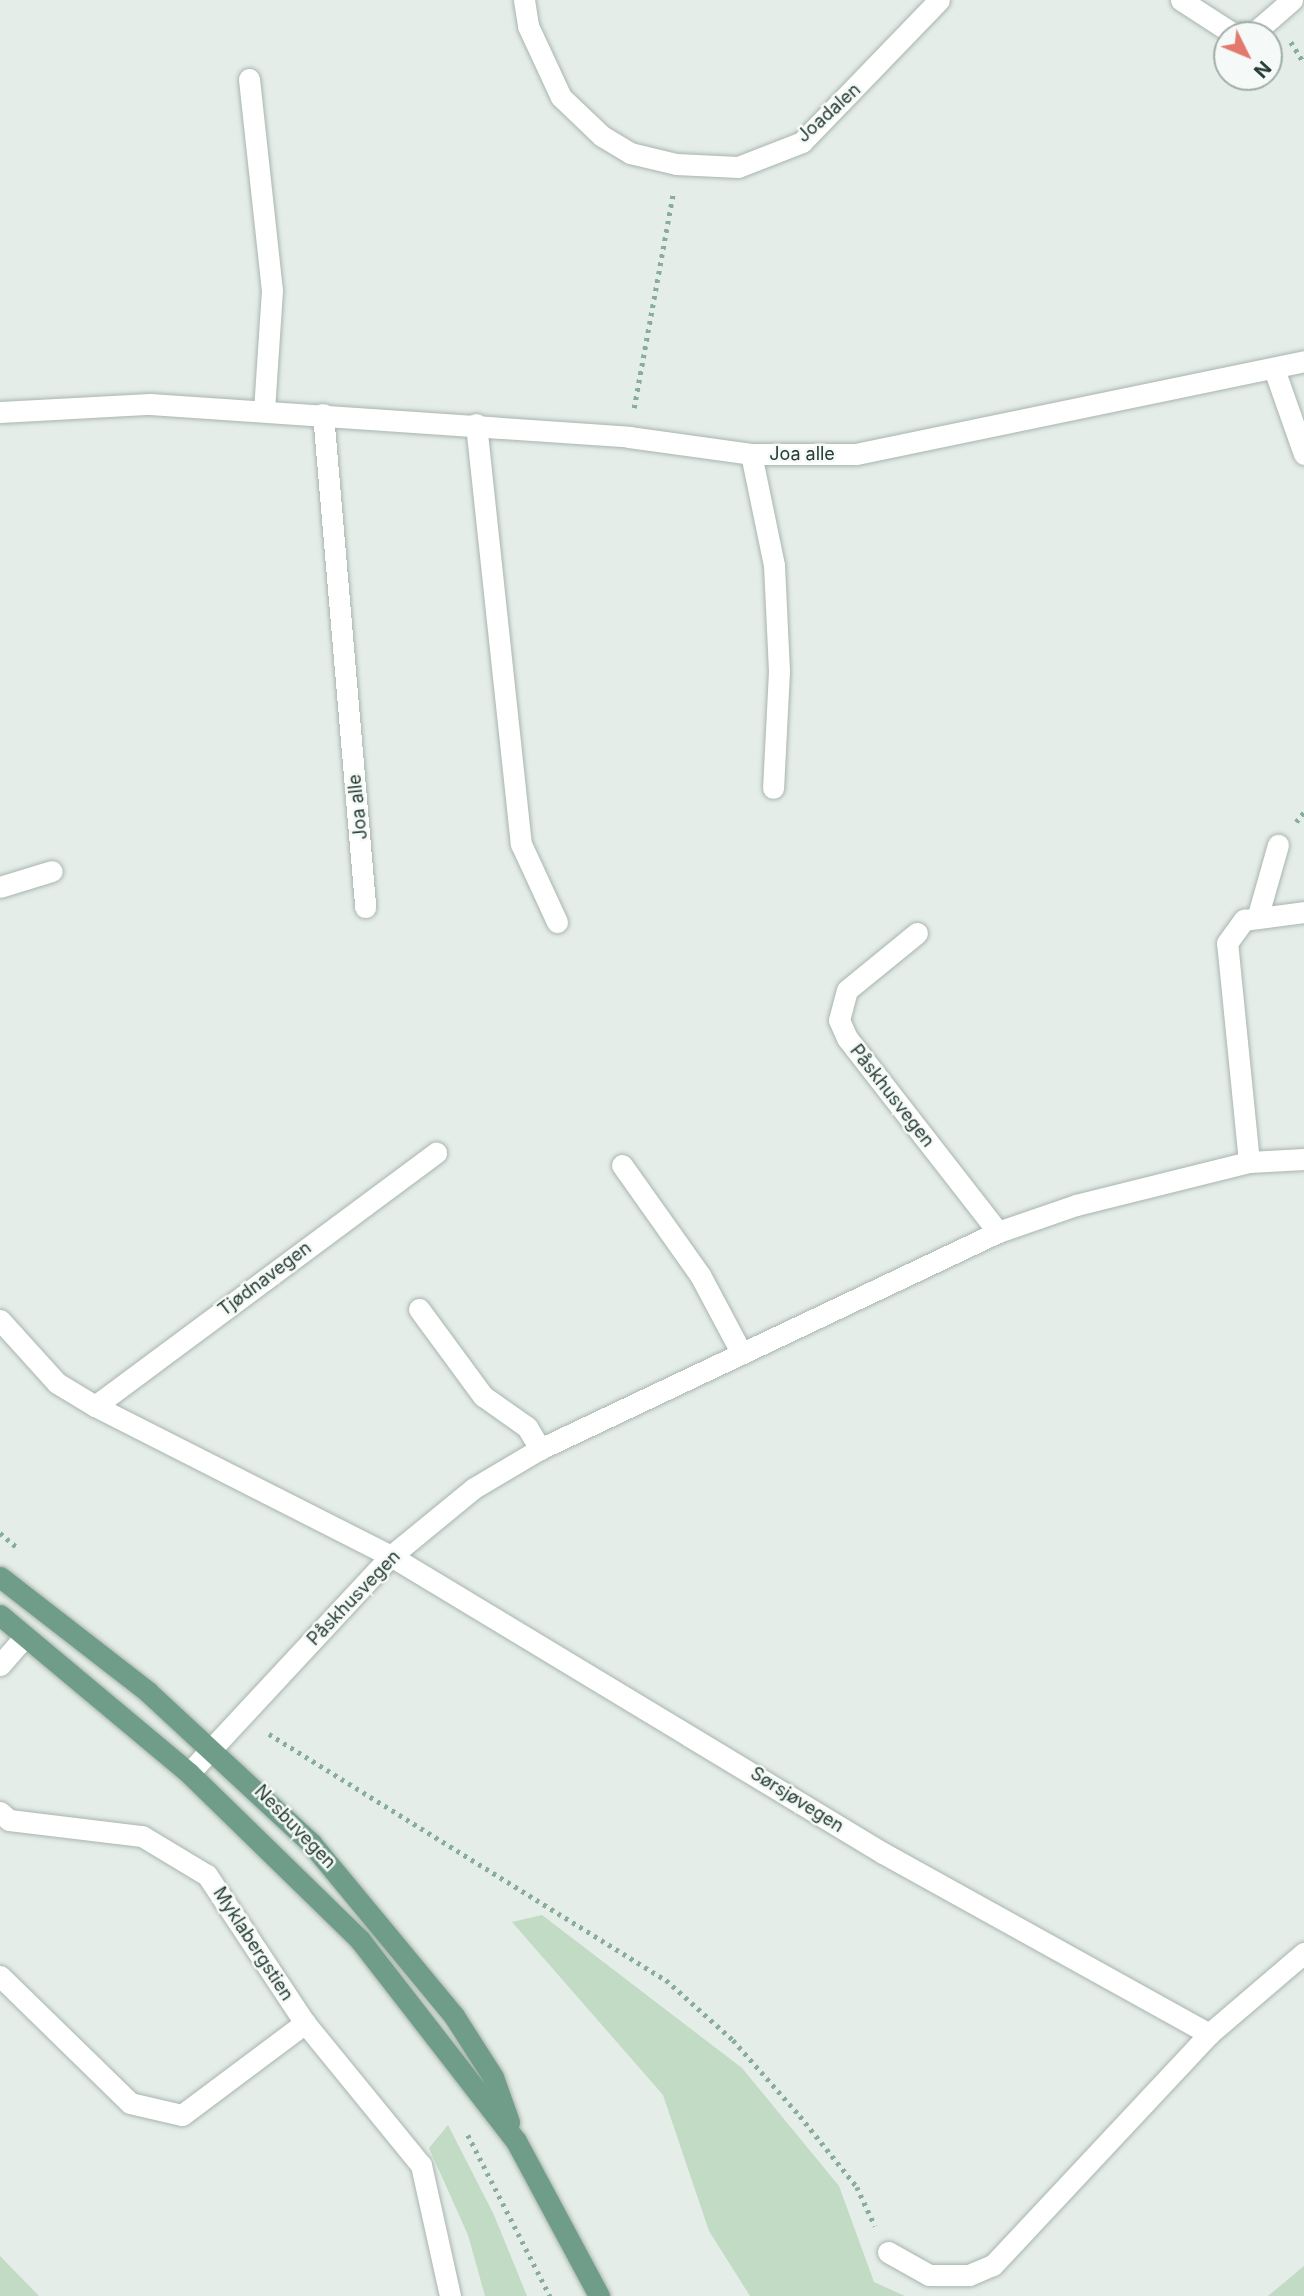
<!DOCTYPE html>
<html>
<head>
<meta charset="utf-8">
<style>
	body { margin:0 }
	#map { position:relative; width:1304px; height:2296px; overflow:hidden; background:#e5ede8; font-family:Inter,sans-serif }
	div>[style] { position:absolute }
	.green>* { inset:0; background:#c1dbc4 }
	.path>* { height:4.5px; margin-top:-2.25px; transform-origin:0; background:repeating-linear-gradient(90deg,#89ad9c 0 3.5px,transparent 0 8.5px) }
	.roads { filter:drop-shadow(0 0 2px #a8b5ae) drop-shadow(0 0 2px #a8b5ae) }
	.service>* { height:21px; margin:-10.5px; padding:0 10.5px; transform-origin:10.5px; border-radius:10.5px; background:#fff }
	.minor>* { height:21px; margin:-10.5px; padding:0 10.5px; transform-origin:10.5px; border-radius:10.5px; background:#fff }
	.primary>* { height:21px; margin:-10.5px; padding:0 10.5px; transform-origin:10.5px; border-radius:10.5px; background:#6f9d8a }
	span { translate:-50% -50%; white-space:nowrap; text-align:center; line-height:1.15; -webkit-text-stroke:5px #f5f9f7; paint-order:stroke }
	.street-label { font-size:18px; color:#263d33 }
	.north { position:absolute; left:1213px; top:21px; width:70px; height:70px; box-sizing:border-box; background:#f5f9f7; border:2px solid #a2aea9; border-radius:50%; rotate:133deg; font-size:19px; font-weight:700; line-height:28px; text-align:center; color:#263d33 }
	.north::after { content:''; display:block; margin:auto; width:24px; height:32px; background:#e3796d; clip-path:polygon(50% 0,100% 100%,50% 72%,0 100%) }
</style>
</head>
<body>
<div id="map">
	<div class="green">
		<i style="clip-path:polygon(542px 1915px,742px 2068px,839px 2186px,874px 2282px,905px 2296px,750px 2296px,709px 2231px,663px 2095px,512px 1922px)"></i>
		<i style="clip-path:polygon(448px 2125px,494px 2215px,527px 2296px,485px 2296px,468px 2235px,429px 2148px)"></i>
		<i style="clip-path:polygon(0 2256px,39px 2296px,0 2296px)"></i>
		<i style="clip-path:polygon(1304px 2266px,1304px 2296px,1268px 2296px)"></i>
	</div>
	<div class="path">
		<i style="left:1291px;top:42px;width:25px;rotate:58deg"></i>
		<i style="left:634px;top:408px;width:219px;rotate:-79.7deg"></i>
		<i style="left:1296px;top:822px;width:13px;rotate:-51deg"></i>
		<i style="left:0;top:1533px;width:23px;rotate:40deg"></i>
		<i style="left:269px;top:1734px;width:467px;rotate:31.8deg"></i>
		<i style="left:666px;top:1980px;width:90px;rotate:41.8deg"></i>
		<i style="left:733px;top:2040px;width:101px;rotate:48.6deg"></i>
		<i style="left:800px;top:2116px;width:91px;rotate:51.2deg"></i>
		<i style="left:857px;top:2187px;width:43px;rotate:65.2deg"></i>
		<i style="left:468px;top:2135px;width:181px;rotate:63deg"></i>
	</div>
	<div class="roads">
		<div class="service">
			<i style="left:249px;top:79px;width:212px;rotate:83.8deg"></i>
			<i style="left:272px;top:290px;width:121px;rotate:93.8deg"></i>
			<i style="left:476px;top:424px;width:422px;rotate:83.9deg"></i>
			<i style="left:521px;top:844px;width:86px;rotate:65.2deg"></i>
			<i style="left:751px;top:454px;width:113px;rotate:78.3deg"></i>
			<i style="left:774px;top:565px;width:106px;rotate:87.3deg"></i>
			<i style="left:779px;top:671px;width:117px;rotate:92.9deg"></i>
			<i style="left:0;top:887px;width:54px;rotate:-17.1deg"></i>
			<i style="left:1258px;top:915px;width:73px;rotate:-74.1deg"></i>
			<i style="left:917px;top:933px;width:90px;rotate:140.8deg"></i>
			<i style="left:847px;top:990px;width:31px;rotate:105deg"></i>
			<i style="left:839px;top:1020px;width:20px;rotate:66deg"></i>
			<i style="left:847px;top:1038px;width:246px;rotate:52.1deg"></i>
			<i style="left:1249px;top:1162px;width:220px;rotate:-95.7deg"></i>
			<i style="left:1227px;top:943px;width:29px;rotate:-54deg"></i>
			<i style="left:1244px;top:920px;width:61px;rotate:-7.6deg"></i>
			<i style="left:622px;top:1165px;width:135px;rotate:54.7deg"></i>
			<i style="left:700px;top:1275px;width:89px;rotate:62deg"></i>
			<i style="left:419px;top:1309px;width:108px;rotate:53.7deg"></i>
			<i style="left:483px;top:1396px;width:54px;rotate:35.2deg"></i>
			<i style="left:527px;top:1427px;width:26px;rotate:59deg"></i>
		</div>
		<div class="minor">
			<i style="left:524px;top:0;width:26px;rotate:81deg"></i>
			<i style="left:528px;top:26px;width:78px;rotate:65.1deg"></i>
			<i style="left:561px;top:97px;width:57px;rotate:43.6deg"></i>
			<i style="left:602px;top:136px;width:33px;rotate:31deg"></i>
			<i style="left:630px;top:153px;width:47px;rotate:13.4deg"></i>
			<i style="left:676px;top:164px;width:62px;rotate:2.8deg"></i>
			<i style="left:738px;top:167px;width:69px;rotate:-21.3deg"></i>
			<i style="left:802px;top:142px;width:197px;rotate:-46deg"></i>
			<i style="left:1181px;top:0;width:61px;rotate:32.9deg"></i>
			<i style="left:1232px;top:33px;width:23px;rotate:-2deg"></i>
			<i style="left:1255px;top:32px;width:49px;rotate:-40.9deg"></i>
			<i style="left:1274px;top:369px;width:90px;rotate:70.6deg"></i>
			<i style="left:0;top:412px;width:150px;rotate:-3.1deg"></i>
			<i style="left:150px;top:404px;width:480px;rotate:3.9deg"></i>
			<i style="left:629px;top:437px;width:123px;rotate:7.9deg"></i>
			<i style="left:751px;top:454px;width:105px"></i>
			<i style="left:856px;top:454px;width:458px;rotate:-11.7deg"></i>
			<i style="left:323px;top:414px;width:495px;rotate:85.1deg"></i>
			<i style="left:0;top:1320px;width:85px;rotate:47.9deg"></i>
			<i style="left:57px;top:1383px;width:44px;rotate:31.2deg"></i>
			<i style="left:95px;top:1406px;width:332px;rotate:26.9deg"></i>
			<i style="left:391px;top:1556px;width:575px;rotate:31.12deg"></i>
			<i style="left:883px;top:1853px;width:373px;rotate:29deg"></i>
			<i style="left:1209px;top:2034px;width:125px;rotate:-40.5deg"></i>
			<i style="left:95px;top:1406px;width:425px;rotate:-36.6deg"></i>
			<i style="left:0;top:1665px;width:38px;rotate:-49deg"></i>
			<i style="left:189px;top:1773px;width:296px;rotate:-47.1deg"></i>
			<i style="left:391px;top:1556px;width:107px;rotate:-39.3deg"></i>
			<i style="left:474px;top:1488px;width:77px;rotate:-30.6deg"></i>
			<i style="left:540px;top:1449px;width:507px;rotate:-25.35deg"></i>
			<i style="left:998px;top:1232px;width:83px;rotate:-19.1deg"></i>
			<i style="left:1076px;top:1205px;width:178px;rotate:-14deg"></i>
			<i style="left:1249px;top:1162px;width:55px;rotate:-3.1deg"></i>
			<i style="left:0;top:1812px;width:12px;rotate:42deg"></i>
			<i style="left:9px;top:1820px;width:134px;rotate:6.9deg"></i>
			<i style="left:142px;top:1836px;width:76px;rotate:31deg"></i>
			<i style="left:207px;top:1875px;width:178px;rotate:56.5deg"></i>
			<i style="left:305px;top:2023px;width:183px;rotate:50.8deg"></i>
			<i style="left:421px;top:2165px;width:134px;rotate:77.5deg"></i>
			<i style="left:0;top:1976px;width:182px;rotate:44.3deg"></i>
			<i style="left:130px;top:2103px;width:53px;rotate:13deg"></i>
			<i style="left:182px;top:2115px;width:154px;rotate:-36.8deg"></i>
			<i style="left:888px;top:2252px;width:47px;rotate:29.3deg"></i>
			<i style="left:929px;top:2275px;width:40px"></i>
			<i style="left:969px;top:2275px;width:26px;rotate:-23deg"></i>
			<i style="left:993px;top:2265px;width:316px;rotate:-46.9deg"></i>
		</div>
		<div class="primary">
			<i style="left:0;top:1577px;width:187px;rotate:37.8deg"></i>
			<i style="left:148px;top:1692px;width:222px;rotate:42.8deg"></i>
			<i style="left:311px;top:1843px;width:224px;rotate:50.4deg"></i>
			<i style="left:454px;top:2016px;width:72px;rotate:57.4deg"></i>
			<i style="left:493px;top:2077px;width:48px;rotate:70.4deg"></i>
			<i style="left:0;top:1615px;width:246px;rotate:39.9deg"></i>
			<i style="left:189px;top:1773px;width:239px;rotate:44.3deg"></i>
			<i style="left:360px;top:1940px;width:254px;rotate:52.2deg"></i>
			<i style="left:516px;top:2141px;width:176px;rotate:61.8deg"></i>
		</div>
	</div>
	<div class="street-label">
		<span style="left:829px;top:113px;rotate:-42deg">Joadalen</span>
		<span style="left:802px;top:454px">Joa alle</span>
		<span style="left:358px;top:807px;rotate:-96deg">Joa alle</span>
		<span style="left:892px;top:1096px;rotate:52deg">Påskhusvegen</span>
		<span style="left:265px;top:1279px;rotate:-37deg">Tjødnavegen</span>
		<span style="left:354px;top:1598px;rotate:-46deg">Påskhusvegen</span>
		<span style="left:797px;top:1800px;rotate:32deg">Sørsjøvegen</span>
		<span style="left:295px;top:1827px;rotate:46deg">Nesbuvegen</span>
		<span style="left:253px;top:1944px;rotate:57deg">Myklabergstien</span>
	</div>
	<div class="north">N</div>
</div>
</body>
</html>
